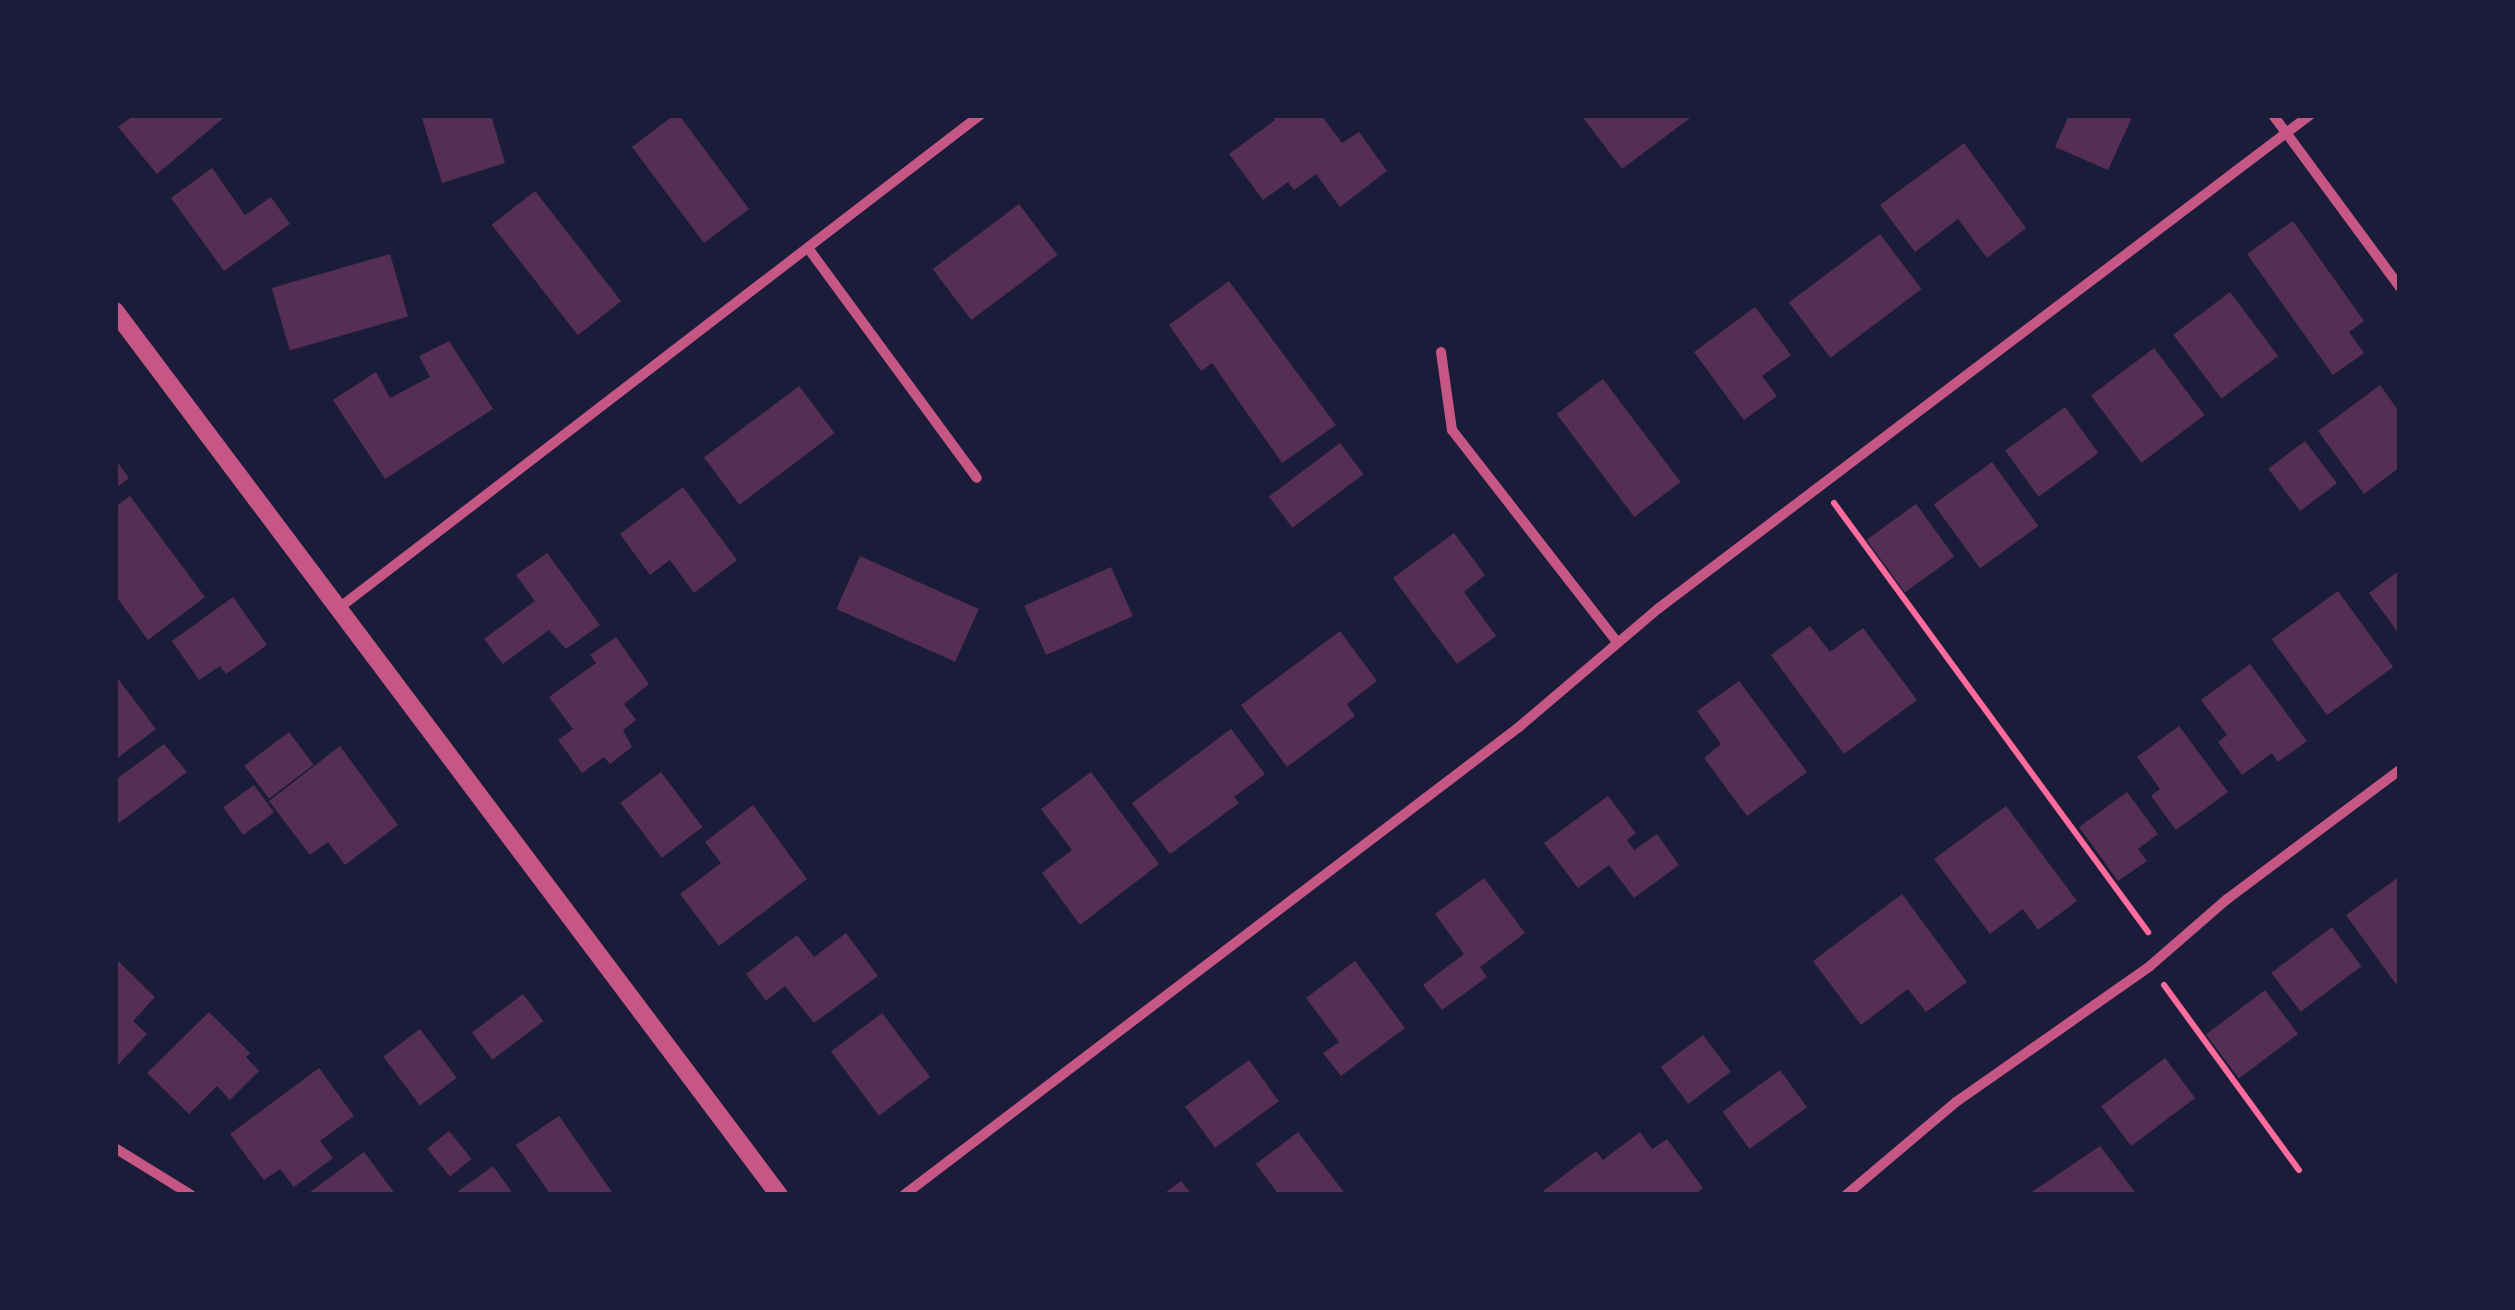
<!DOCTYPE html>
<html>
<head>
<meta charset="utf-8">
<style>
	body { margin:0 }
	#map { position:relative; width:2515px; height:1310px; overflow:hidden; background:#1b1b3a; font-family:Montserrat,sans-serif }
	div>[style] { position:absolute }
	.building>* { inset:0; background:#542f53; transform-origin:0 0 }
	.path>* { height:6px; margin:-3px; padding:0 3px; transform-origin:3px; border-radius:3px; background:#ff6b9d }
	.minor>* { height:10px; margin:-5px; padding:0 5px; transform-origin:5px; border-radius:5px; background:#c65784 }
	.tertiary>* { height:18px; margin:-9px; padding:0 9px; transform-origin:9px; border-radius:9px; background:#c65784 }
	span { translate:-50% -50%; white-space:nowrap; text-align:center; line-height:1.15; -webkit-text-stroke:8px #1b1b3a; paint-order:stroke }
	.frame { position:absolute; inset:0; border:118px solid #1b1b3a; pointer-events:none }
</style>
</head>
<body>
<div id="map">
	<div class="building">
		<i style="clip-path:polygon(134px 115px,227px 115px,157px 174px,118px 127px)"></i>
		<i style="clip-path:polygon(421px 115px,491px 115px,505px 163px,442px 183px)"></i>
		<i style="clip-path:polygon(674px 115px,679px 115px,749px 209px,704px 243px,632px 147px)"></i>
		<i style="clip-path:polygon(1271px 115px,1321px 115px,1342px 143px,1359px 132px,1387px 171px,1340px 207px,1316px 174px,1294px 190px,1288px 182px,1263px 200px,1229px 154px,1275px 120px)"></i>
		<i style="clip-path:polygon(1581px 115px,1694px 115px,1622px 169px)"></i>
		<i style="clip-path:polygon(2069px 115px,2133px 115px,2108px 170px,2055px 147px)"></i>
		<i style="clip-path:polygon(1964px 143px,2026px 228px,1987px 258px,1958px 219px,1915px 252px,1880px 205px)"></i>
		<i style="clip-path:polygon(212px 168px,245px 215px,271px 197px,290px 224px,224px 271px,171px 198px)"></i>
		<i style="left:535px;top:191px;width:140px;height:55px;rotate:52deg"></i>
		<i style="left:1019px;top:204px;width:64px;height:108px;rotate:53deg"></i>
		<i style="clip-path:polygon(2293px 221px,2364px 321px,2349px 332px,2364px 353px,2333px 375px,2247px 254px)"></i>
		<i style="left:1880px;top:234px;width:69px;height:114px;rotate:53deg"></i>
		<i style="left:390px;top:254px;width:65px;height:123px;rotate:74deg"></i>
		<i style="clip-path:polygon(1229px 281px,1336px 425px,1282px 463px,1212px 363px,1201px 371px,1169px 325px)"></i>
		<i style="left:2230px;top:292px;width:80px;height:71px;rotate:53deg"></i>
		<i style="clip-path:polygon(1755px 307px,1791px 355px,1762px 376px,1777px 396px,1744px 420px,1694px 352px)"></i>
		<i style="clip-path:polygon(449px 341px,493px 409px,385px 479px,333px 400px,376px 372px,390px 398px,430px 377px,419px 356px)"></i>
		<i style="left:2154px;top:348px;width:84px;height:79px;rotate:53deg"></i>
		<i style="left:1603px;top:379px;width:129px;height:58px;rotate:53deg"></i>
		<i style="clip-path:polygon(2380px 385px,2400px 413px,2400px 467px,2364px 494px,2318px 431px)"></i>
		<i style="left:799px;top:386px;width:59px;height:119px;rotate:53deg"></i>
		<i style="left:2065px;top:407px;width:57px;height:74px;rotate:54deg"></i>
		<i style="left:2305px;top:441px;width:53px;height:46px;rotate:53deg"></i>
		<i style="left:1340px;top:443px;width:39px;height:89px;rotate:53deg"></i>
		<i style="clip-path:polygon(115px 459px,129px 478px,115px 489px)"></i>
		<i style="left:1992px;top:462px;width:79px;height:72px;rotate:54deg"></i>
		<i style="clip-path:polygon(683px 487px,737px 560px,694px 593px,670px 560px,650px 575px,620px 534px)"></i>
		<i style="clip-path:polygon(130px 496px,205px 597px,148px 640px,115px 595px,115px 507px)"></i>
		<i style="left:1916px;top:504px;width:65px;height:61px;rotate:54deg"></i>
		<i style="clip-path:polygon(1454px 533px,1485px 575px,1464px 592px,1496px 636px,1457px 664px,1393px 578px)"></i>
		<i style="clip-path:polygon(547px 553px,600px 625px,566px 649px,549px 630px,503px 664px,484px 639px,535px 601px,516px 575px)"></i>
		<i style="left:860px;top:556px;width:130px;height:58px;rotate:24deg"></i>
		<i style="left:1111px;top:567px;width:54px;height:95px;rotate:66deg"></i>
		<i style="clip-path:polygon(2400px 570px,2400px 635px,2369px 593px)"></i>
		<i style="left:2338px;top:591px;width:94px;height:82px;rotate:54deg"></i>
		<i style="clip-path:polygon(233px 597px,267px 645px,226px 674px,220px 666px,199px 680px,172px 641px)"></i>
		<i style="clip-path:polygon(1810px 626px,1830px 652px,1863px 628px,1917px 700px,1844px 754px,1771px 655px)"></i>
		<i style="clip-path:polygon(1340px 631px,1377px 681px,1347px 704px,1355px 716px,1287px 767px,1241px 705px)"></i>
		<i style="clip-path:polygon(616px 637px,649px 684px,624px 704px,636px 720px,623px 730px,632px 747px,610px 764px,604px 757px,582px 773px,558px 740px,573px 729px,549px 697px,596px 663px,590px 655px)"></i>
		<i style="clip-path:polygon(2250px 664px,2307px 741px,2278px 762px,2272px 753px,2242px 775px,2218px 742px,2227px 735px,2201px 700px)"></i>
		<i style="clip-path:polygon(115px 675px,156px 729px,115px 760px)"></i>
		<i style="clip-path:polygon(1739px 681px,1807px 772px,1747px 816px,1704px 758px,1721px 744px,1697px 711px)"></i>
		<i style="clip-path:polygon(2179px 726px,2228px 792px,2176px 830px,2151px 796px,2160px 789px,2137px 757px)"></i>
		<i style="clip-path:polygon(1231px 729px,1265px 774px,1234px 797px,1239px 803px,1170px 854px,1132px 803px)"></i>
		<i style="left:289px;top:732px;width:41px;height:56px;rotate:53deg"></i>
		<i style="clip-path:polygon(164px 744px,187px 772px,115px 826px,115px 780px)"></i>
		<i style="clip-path:polygon(340px 746px,398px 825px,345px 865px,328px 842px,310px 855px,269px 801px)"></i>
		<i style="left:661px;top:772px;width:69px;height:51px;rotate:53deg"></i>
		<i style="clip-path:polygon(1091px 772px,1159px 864px,1080px 925px,1042px 873px,1072px 850px,1041px 809px)"></i>
		<i style="left:254px;top:785px;width:34px;height:38px;rotate:54deg"></i>
		<i style="clip-path:polygon(2127px 792px,2158px 834px,2138px 849px,2147px 861px,2118px 881px,2079px 827px)"></i>
		<i style="clip-path:polygon(1608px 796px,1636px 833px,1627px 840px,1634px 850px,1657px 834px,1679px 865px,1634px 898px,1609px 865px,1578px 888px,1544px 843px)"></i>
		<i style="clip-path:polygon(753px 805px,807px 879px,719px 946px,680px 894px,721px 863px,705px 842px)"></i>
		<i style="clip-path:polygon(2006px 806px,2077px 901px,2038px 930px,2023px 909px,1990px 934px,1934px 859px)"></i>
		<i style="clip-path:polygon(2400px 876px,2400px 981px,2396px 984px,2346px 915px)"></i>
		<i style="clip-path:polygon(1484px 878px,1525px 933px,1480px 967px,1487px 977px,1442px 1010px,1423px 985px,1464px 954px,1435px 914px)"></i>
		<i style="clip-path:polygon(1902px 894px,1967px 982px,1926px 1012px,1908px 989px,1861px 1025px,1813px 961px)"></i>
		<i style="left:2332px;top:927px;width:49px;height:76px;rotate:53deg"></i>
		<i style="clip-path:polygon(846px 933px,878px 976px,814px 1023px,785px 986px,766px 1001px,746px 974px,797px 935px,814px 957px)"></i>
		<i style="clip-path:polygon(115px 958px,155px 997px,133px 1021px,147px 1034px,115px 1068px)"></i>
		<i style="clip-path:polygon(1355px 961px,1405px 1028px,1341px 1076px,1323px 1053px,1339px 1042px,1306px 998px)"></i>
		<i style="left:2265px;top:990px;width:55px;height:74px;rotate:53deg"></i>
		<i style="left:523px;top:994px;width:34px;height:64px;rotate:53deg"></i>
		<i style="clip-path:polygon(209px 1012px,250px 1053px,246px 1057px,259px 1071px,230px 1100px,217px 1086px,189px 1114px,147px 1073px)"></i>
		<i style="left:882px;top:1013px;width:80px;height:64px;rotate:53deg"></i>
		<i style="left:420px;top:1029px;width:61px;height:46px;rotate:53deg"></i>
		<i style="left:1703px;top:1035px;width:46px;height:53px;rotate:53deg"></i>
		<i style="left:2165px;top:1058px;width:50px;height:80px;rotate:53deg"></i>
		<i style="left:1249px;top:1060px;width:51px;height:79px;rotate:54deg"></i>
		<i style="clip-path:polygon(319px 1068px,354px 1116px,320px 1141px,333px 1158px,294px 1187px,280px 1169px,264px 1180px,230px 1134px)"></i>
		<i style="left:1780px;top:1070px;width:46px;height:71px;rotate:54deg"></i>
		<i style="clip-path:polygon(559px 1116px,614px 1195px,551px 1195px,516px 1145px)"></i>
		<i style="left:449px;top:1131px;width:36px;height:28px;rotate:51deg"></i>
		<i style="clip-path:polygon(1298px 1132px,1346px 1195px,1279px 1195px,1256px 1164px)"></i>
		<i style="clip-path:polygon(1640px 1132px,1652px 1149px,1667px 1139px,1703px 1188px,1694px 1195px,1547px 1195px,1543px 1191px,1596px 1151px,1603px 1160px)"></i>
		<i style="clip-path:polygon(2100px 1146px,2135px 1192px,2131px 1195px,2027px 1195px)"></i>
		<i style="clip-path:polygon(364px 1152px,396px 1195px,306px 1195px)"></i>
		<i style="clip-path:polygon(493px 1166px,514px 1195px,453px 1195px)"></i>
		<i style="clip-path:polygon(1181px 1181px,1192px 1195px,1162px 1195px)"></i>
	</div>
	<div class="path">
		<i style="left:1834px;top:503px;width:532px;rotate:53.8deg"></i>
		<i style="left:2164px;top:985px;width:229px;rotate:53.9deg"></i>
	</div>
	<div class="minor">
		<i style="left:2273px;top:115px;width:214px;rotate:53.6deg"></i>
		<i style="left:808px;top:248px;width:285px;rotate:53.7deg"></i>
		<i style="left:1441px;top:352px;width:79px;rotate:82deg"></i>
		<i style="left:1452px;top:430px;width:269px;rotate:52.1deg"></i>
		<i style="left:339px;top:608px;width:809px;rotate:-37.56deg"></i>
		<i style="left:115px;top:1148px;width:89px;rotate:31.7deg"></i>
		<i style="left:904px;top:1195px;width:773px;rotate:-37.27deg"></i>
		<i style="left:1519px;top:727px;width:184px;rotate:-40.4deg"></i>
		<i style="left:1659px;top:608px;width:817px;rotate:-37.14deg"></i>
		<i style="left:1846px;top:1195px;width:144px;rotate:-40.2deg"></i>
		<i style="left:1956px;top:1102px;width:237px;rotate:-35deg"></i>
		<i style="left:2150px;top:966px;width:101px;rotate:-41deg"></i>
		<i style="left:2226px;top:900px;width:217px;rotate:-36.8deg"></i>
	</div>
	<div class="tertiary">
		<i style="left:115px;top:311px;width:1106px;rotate:53.09deg"></i>
	</div>
	<div class="frame"></div>
</div>
</body>
</html>
